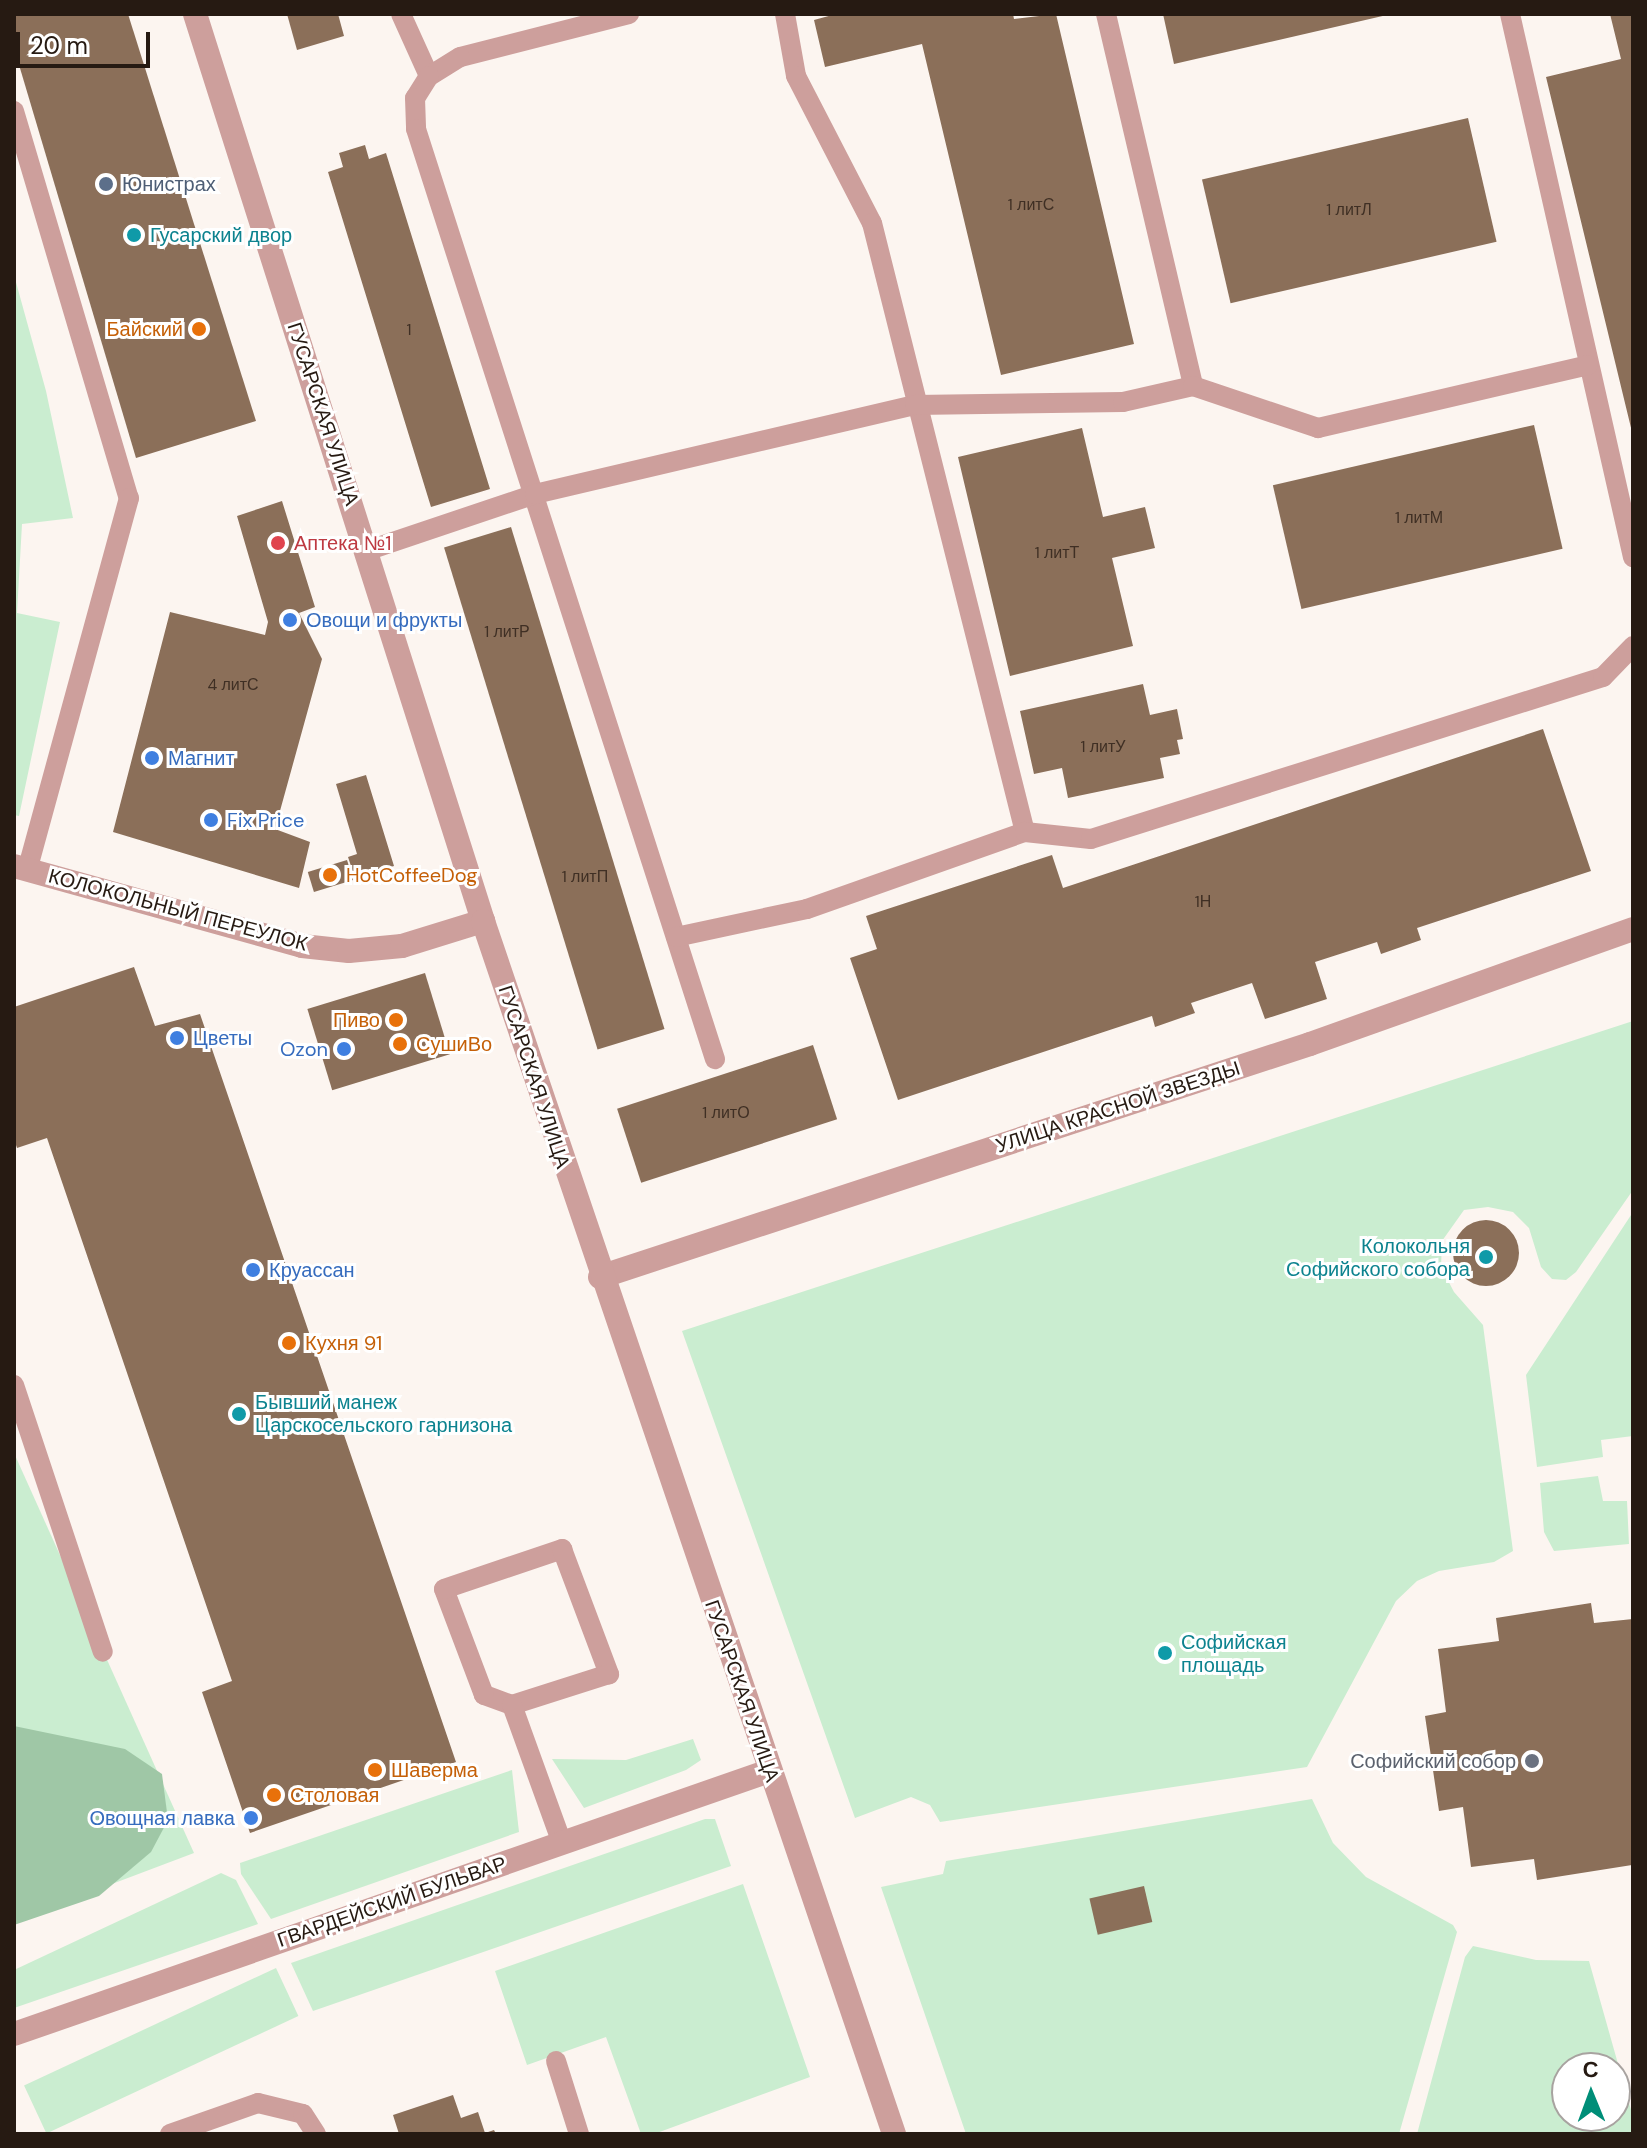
<!DOCTYPE html>
<html>
<head>
<meta charset="utf-8">
<style>
	body { margin:0 }
	#map { position:relative; width:1647px; height:2148px; overflow:hidden; background:#fcf5f0; font-family:"DM Sans",sans-serif }
	div>[style] { position:absolute }
	.green>* { inset:0; background:#caedd0; transform-origin:0 0 }
	.forest>* { inset:0; background:#9fc7a6 }
	.building>* { inset:0; background:#8b6f59; transform-origin:0 0 }
	.round { border-radius:50% }
	.service>* { height:20px; margin:-10px; padding:0 10px; transform-origin:10px; border-radius:10px; background:#cd9f9c }
	.minor>* { height:24px; margin:-12px; padding:0 12px; transform-origin:12px; border-radius:12px; background:#cd9f9c }
	.tertiary>* { height:24px; margin:-12px; padding:0 12px; transform-origin:12px; border-radius:12px; background:#cd9f9c }
	.dots>* { width:22px; height:22px; translate:-50% -50%; box-sizing:border-box; border:4px solid #fff; border-radius:50% }
	span { translate:-50% -50%; white-space:nowrap; text-align:center; line-height:1.15; -webkit-text-stroke:6px #fff; paint-order:stroke }
	.number-label { font-size:16px; color:#3f2f24 }
	.number-label span { -webkit-text-stroke-width:0 }
	.service-label { font-size:20px; color:#4e5e75 }
	.left { translate:0 -50%; text-align:left }
	.culture-label { font-size:20px; color:#0d838f }
	.right { translate:-100% -50%; text-align:right }
	.food-label { font-size:20px; color:#c56008 }
	.street-label { font-size:20px; color:#261a12 }
	.health-label { font-size:20px; color:#be3a42 }
	.shop-label { font-size:20px; color:#366cbe }
	.worship-label { font-size:20px; color:#5b616d }
	.frame { position:absolute; inset:0; border:16px solid #261a12; pointer-events:none }
	.north { position:absolute; left:1551px; top:2052px; width:80px; height:80px; box-sizing:border-box; background:#fff; border:2px solid #a8a3a0; border-radius:50%; rotate:359deg; font-size:22px; font-weight:700; line-height:32px; text-align:center; color:#261a12 }
	.north::after { content:''; display:block; margin:auto; width:28px; height:36px; background:#008e78; clip-path:polygon(50% 0,100% 100%,50% 72%,0 100%) }
	.scale { position:absolute; left:16px; top:32px; width:134px; height:36px; box-sizing:border-box; border:4px solid #261a12; border-top:0; padding-left:10px; font-size:24px; line-height:28px; white-space:nowrap; color:#261a12; -webkit-text-stroke:6px #fff; paint-order:stroke }
</style>
</head>
<body>
<div id="map">
	<div class="green">
		<i style="clip-path:polygon(14px 275px,46px 391px,73px 518px,22px 524px,17px 613px,60px 622px,19px 816px,14px 815px)"></i>
		<i style="clip-path:polygon(1633px 1021px,1633px 1190px,1576px 1272px,1566px 1280px,1552px 1279px,1541px 1267px,1529px 1228px,1513px 1212px,1488px 1207px,1464px 1210px,1442px 1241px,1441px 1267px,1454px 1292px,1483px 1325px,1513px 1551px,1494px 1562px,1439px 1571px,1417px 1581px,1396px 1601px,1307px 1767px,940px 1822px,930px 1805px,911px 1797px,855px 1818px,682px 1331px)"></i>
		<i style="clip-path:polygon(1633px 1212px,1633px 1436px,1601px 1440px,1603px 1457px,1537px 1467px,1526px 1375px)"></i>
		<i style="clip-path:polygon(14px 1453px,194px 1853px,14px 1921px)"></i>
		<i style="clip-path:polygon(1598px 1476px,1603px 1501px,1627px 1501px,1629px 1544px,1554px 1551px,1544px 1532px,1540px 1483px)"></i>
		<i style="clip-path:polygon(693px 1739px,701px 1760px,686px 1770px,584px 1808px,552px 1759px,626px 1760px)"></i>
		<i style="clip-path:polygon(512px 1770px,519px 1832px,271px 1919px,241px 1874px,240px 1863px)"></i>
		<i style="clip-path:polygon(1312px 1799px,1333px 1843px,1366px 1877px,1453px 1925px,1457px 1932px,1399px 2134px,966px 2134px,881px 1887px,943px 1874px,946px 1861px)"></i>
		<i style="clip-path:polygon(705px 1819px,715px 1819px,731px 1866px,313px 2011px,291px 1963px)"></i>
		<i style="clip-path:polygon(221px 1873px,236px 1880px,258px 1924px,14px 2008px,14px 1970px)"></i>
		<i style="clip-path:polygon(743px 1884px,810px 2077px,654px 2134px,641px 2134px,606px 2037px,527px 2065px,495px 1971px)"></i>
		<i style="clip-path:polygon(evenodd,1473px 1946px,1536px 1960px,1589px 1961px,1633px 2117px,1633px 2134px,1417px 2134px,1465px 1957px,1473px 1946px,1567px 2068px,1615px 2068px,1615px 2116px,1567px 2116px,1567px 2068px)"></i>
		<i style="left:276px;top:1968px;width:53px;height:278px;rotate:65deg"></i>
	</div>
	<div class="forest">
		<i style="clip-path:polygon(14px 1726px,125px 1749px,162px 1774px,168px 1820px,151px 1852px,99px 1896px,14px 1925px)"></i>
	</div>
	<div class="building">
		<i style="clip-path:polygon(14px 14px,128px 14px,256px 421px,136px 458px,14px 48px)"></i>
		<i style="clip-path:polygon(287px 14px,338px 14px,344px 36px,297px 50px)"></i>
		<i style="clip-path:polygon(836px 14px,1013px 14px,1014px 19px,1056px 14px,1134px 344px,1001px 375px,922px 44px,825px 67px,814px 20px)"></i>
		<i style="clip-path:polygon(1163px 14px,1386px 14px,1387px 15px,1174px 64px)"></i>
		<i style="clip-path:polygon(1610px 14px,1633px 14px,1632px 432px,1546px 77px,1621px 59px)"></i>
		<i style="left:1468px;top:118px;width:127px;height:273px;rotate:77deg"></i>
		<i style="clip-path:polygon(365px 145px,369px 159px,386px 153px,490px 489px,431px 507px,328px 172px,343px 167px,339px 153px)"></i>
		<i style="left:1534px;top:425px;width:127px;height:268px;rotate:77deg"></i>
		<i style="clip-path:polygon(1082px 428px,1103px 517px,1145px 507px,1155px 548px,1112px 558px,1133px 646px,1010px 676px,958px 457px)"></i>
		<i style="clip-path:polygon(282px 501px,315px 607px,299px 613px,322px 659px,275px 829px,310px 842px,299px 888px,113px 832px,170px 612px,265px 635px,268px 622px,237px 516px)"></i>
		<i style="left:511px;top:527px;width:525px;height:70px;rotate:73deg"></i>
		<i style="clip-path:polygon(1143px 684px,1150px 715px,1177px 709px,1183px 739px,1177px 740px,1180px 754px,1160px 758px,1164px 778px,1068px 798px,1062px 768px,1034px 774px,1020px 711px)"></i>
		<i style="clip-path:polygon(1543px 729px,1591px 871px,1417px 928px,1421px 940px,1381px 954px,1377px 942px,1315px 962px,1327px 999px,1265px 1019px,1252px 983px,1191px 1003px,1195px 1013px,1155px 1027px,1152px 1016px,898px 1100px,850px 958px,877px 949px,866px 916px,1052px 855px,1063px 888px)"></i>
		<i style="clip-path:polygon(366px 775px,394px 866px,355px 878px,348px 857px,357px 854px,336px 784px)"></i>
		<i style="left:347px;top:860px;width:21px;height:41px;rotate:73deg"></i>
		<i style="clip-path:polygon(134px 967px,155px 1026px,200px 1014px,456px 1762px,250px 1833px,202px 1692px,232px 1681px,47px 1138px,17px 1148px,14px 1139px,14px 1007px)"></i>
		<i style="left:425px;top:973px;width:85px;height:123px;rotate:73deg"></i>
		<i style="left:813px;top:1045px;width:78px;height:206px;rotate:72deg"></i>
		<i class="round" style="left:1453px;top:1220px;width:66px;height:66px"></i>
		<i style="clip-path:polygon(1591px 1603px,1594px 1623px,1633px 1619px,1632px 1865px,1537px 1880px,1534px 1859px,1471px 1867px,1463px 1807px,1439px 1811px,1425px 1716px,1446px 1712px,1438px 1649px,1499px 1641px,1496px 1618px)"></i>
		<i style="left:1144px;top:1886px;width:37px;height:56px;rotate:77deg"></i>
		<i style="clip-path:polygon(453px 2095px,461px 2118px,478px 2112px,485px 2133px,494px 2130px,496px 2134px,399px 2134px,393px 2115px)"></i>
	</div>
	<div class="service">
		<i style="left:401px;top:14px;width:68px;rotate:65.7deg"></i>
		<i style="left:629px;top:14px;width:174px;rotate:165.7deg"></i>
		<i style="left:460px;top:57px;width:36px;rotate:148deg"></i>
		<i style="left:429px;top:76px;width:26px;rotate:122deg"></i>
		<i style="left:415px;top:98px;width:31px;rotate:88deg"></i>
		<i style="left:416px;top:129px;width:977px;rotate:72.18deg"></i>
		<i style="left:785px;top:14px;width:63px;rotate:79.9deg"></i>
		<i style="left:796px;top:76px;width:165px;rotate:62.7deg"></i>
		<i style="left:872px;top:223px;width:628px;rotate:75.9deg"></i>
		<i style="left:1106px;top:14px;width:382px;rotate:76.8deg"></i>
		<i style="left:1510px;top:14px;width:557px;rotate:77.24deg"></i>
		<i style="left:14px;top:111px;width:404px;rotate:73.5deg"></i>
		<i style="left:129px;top:498px;width:386px;rotate:105.3deg"></i>
		<i style="left:366px;top:551px;width:178px;rotate:-18.6deg"></i>
		<i style="left:535px;top:494px;width:390px;rotate:-13.2deg"></i>
		<i style="left:915px;top:405px;width:208px;rotate:-0.8deg"></i>
		<i style="left:1123px;top:402px;width:72px;rotate:-12.9deg"></i>
		<i style="left:1193px;top:386px;width:132px;rotate:18.6deg"></i>
		<i style="left:1318px;top:428px;width:277px;rotate:-13.1deg"></i>
		<i style="left:676px;top:937px;width:134px;rotate:-12.1deg"></i>
		<i style="left:807px;top:909px;width:231px;rotate:-19.5deg"></i>
		<i style="left:1025px;top:832px;width:66px;rotate:6.1deg"></i>
		<i style="left:1091px;top:839px;width:537px;rotate:-17.56deg"></i>
		<i style="left:1603px;top:677px;width:43px;rotate:-45.9deg"></i>
		<i style="left:14px;top:1385px;width:281px;rotate:71.6deg"></i>
		<i style="left:512px;top:1705px;width:30px;rotate:-160deg"></i>
		<i style="left:484px;top:1695px;width:113px;rotate:-110.7deg"></i>
		<i style="left:444px;top:1589px;width:125px;rotate:-18.7deg"></i>
		<i style="left:562px;top:1549px;width:134px;rotate:69.4deg"></i>
		<i style="left:609px;top:1674px;width:102px;rotate:162.3deg"></i>
		<i style="left:512px;top:1705px;width:147px;rotate:70.1deg"></i>
		<i style="left:556px;top:2061px;width:77px;rotate:72.5deg"></i>
		<i style="left:170px;top:2134px;width:93px;rotate:-19.4deg"></i>
		<i style="left:258px;top:2103px;width:46px;rotate:13.7deg"></i>
		<i style="left:303px;top:2114px;width:24px;rotate:57deg"></i>
	</div>
	<div class="minor">
		<i style="left:14px;top:866px;width:299px;rotate:15.5deg"></i>
		<i style="left:302px;top:946px;width:47px;rotate:6.1deg"></i>
		<i style="left:349px;top:951px;width:53px;rotate:-5.4deg"></i>
		<i style="left:402px;top:946px;width:85px;rotate:-17.2deg"></i>
		<i style="left:600px;top:1277px;width:747px;rotate:-18.17deg"></i>
		<i style="left:1310px;top:1044px;width:343px;rotate:-19.6deg"></i>
		<i style="left:14px;top:2034px;width:799px;rotate:-19.21deg"></i>
	</div>
	<div class="tertiary">
		<i style="left:195px;top:14px;width:952px;rotate:72.38deg"></i>
		<i style="left:483px;top:921px;width:1281px;rotate:71.28deg"></i>
	</div>
	<div class="dots">
		<i style="left:106px;top:184px;background:#5c6f8a"></i>
		<i style="left:134px;top:235px;background:#0f9aa8"></i>
		<i style="left:199px;top:329px;background:#e8710a"></i>
		<i style="left:278px;top:543px;background:#e0444e"></i>
		<i style="left:290px;top:620px;background:#3f7fe0"></i>
		<i style="left:152px;top:758px;background:#3f7fe0"></i>
		<i style="left:211px;top:820px;background:#3f7fe0"></i>
		<i style="left:330px;top:875px;background:#e8710a"></i>
		<i style="left:396px;top:1020px;background:#e8710a"></i>
		<i style="left:177px;top:1038px;background:#3f7fe0"></i>
		<i style="left:400px;top:1044px;background:#e8710a"></i>
		<i style="left:344px;top:1049px;background:#3f7fe0"></i>
		<i style="left:1486px;top:1257px;background:#0f9aa8"></i>
		<i style="left:253px;top:1270px;background:#3f7fe0"></i>
		<i style="left:289px;top:1343px;background:#e8710a"></i>
		<i style="left:239px;top:1414px;background:#0f9aa8"></i>
		<i style="left:1165px;top:1653px;background:#0f9aa8"></i>
		<i style="left:1532px;top:1761px;background:#6b7280"></i>
		<i style="left:375px;top:1770px;background:#e8710a"></i>
		<i style="left:274px;top:1795px;background:#e8710a"></i>
		<i style="left:251px;top:1818px;background:#3f7fe0"></i>
	</div>
	<div class="number-label">
		<span style="left:1031px;top:205px">1 литС</span>
		<span style="left:1349px;top:210px">1 литЛ</span>
		<span style="left:409px;top:330px">1</span>
		<span style="left:1419px;top:518px">1 литМ</span>
		<span style="left:1057px;top:553px">1 литТ</span>
		<span style="left:507px;top:632px">1 литР</span>
		<span style="left:233px;top:685px">4 литС</span>
		<span style="left:1103px;top:747px">1 литУ</span>
		<span style="left:585px;top:877px">1 литП</span>
		<span style="left:1203px;top:902px">1Н</span>
		<span style="left:726px;top:1113px">1 литО</span>
	</div>
	<div class="service-label">
		<span class="left" style="left:122px;top:184px">Юнистрах</span>
	</div>
	<div class="culture-label">
		<span class="left" style="left:150px;top:235px">Гусарский двор</span>
		<span class="right" style="left:1470px;top:1258px">Колокольня<br>Софийского собора</span>
		<span class="left" style="left:255px;top:1414px">Бывший манеж<br>Царскосельского гарнизона</span>
		<span class="left" style="left:1181px;top:1654px">Софийская<br>площадь</span>
	</div>
	<div class="food-label">
		<span class="right" style="left:183px;top:329px">Байский</span>
		<span class="left" style="left:346px;top:875px">HotCoffeeDog</span>
		<span class="right" style="left:380px;top:1020px">Пиво</span>
		<span class="left" style="left:416px;top:1044px">СушиВо</span>
		<span class="left" style="left:305px;top:1343px">Кухня 91</span>
		<span class="left" style="left:391px;top:1770px">Шаверма</span>
		<span class="left" style="left:290px;top:1795px">Столовая</span>
	</div>
	<div class="street-label">
		<span style="left:323px;top:414px;rotate:72deg">ГУСАРСКАЯ УЛИЦА</span>
		<span style="left:178px;top:910px;rotate:15deg">КОЛОКОЛЬНЫЙ ПЕРЕУЛОК</span>
		<span style="left:534px;top:1077px;rotate:72deg">ГУСАРСКАЯ УЛИЦА</span>
		<span style="left:1118px;top:1107px;rotate:-18deg">УЛИЦА КРАСНОЙ ЗВЕЗДЫ</span>
		<span style="left:742px;top:1691px;rotate:71deg">ГУСАРСКАЯ УЛИЦА</span>
		<span style="left:392px;top:1902px;rotate:-19deg">ГВАРДЕЙСКИЙ БУЛЬВАР</span>
	</div>
	<div class="health-label">
		<span class="left" style="left:294px;top:543px">Аптека №1</span>
	</div>
	<div class="shop-label">
		<span class="left" style="left:306px;top:620px">Овощи и фрукты</span>
		<span class="left" style="left:168px;top:758px">Магнит</span>
		<span class="left" style="left:227px;top:820px">Fix Price</span>
		<span class="left" style="left:193px;top:1038px">Цветы</span>
		<span class="right" style="left:328px;top:1049px">Ozon</span>
		<span class="left" style="left:269px;top:1270px">Круассан</span>
		<span class="right" style="left:235px;top:1818px">Овощная лавка</span>
	</div>
	<div class="worship-label">
		<span class="right" style="left:1516px;top:1761px">Софийский собор</span>
	</div>
	<div class="frame"></div>
	<div class="north">С</div>
	<div class="scale">20 m</div>
</div>
</body>
</html>
